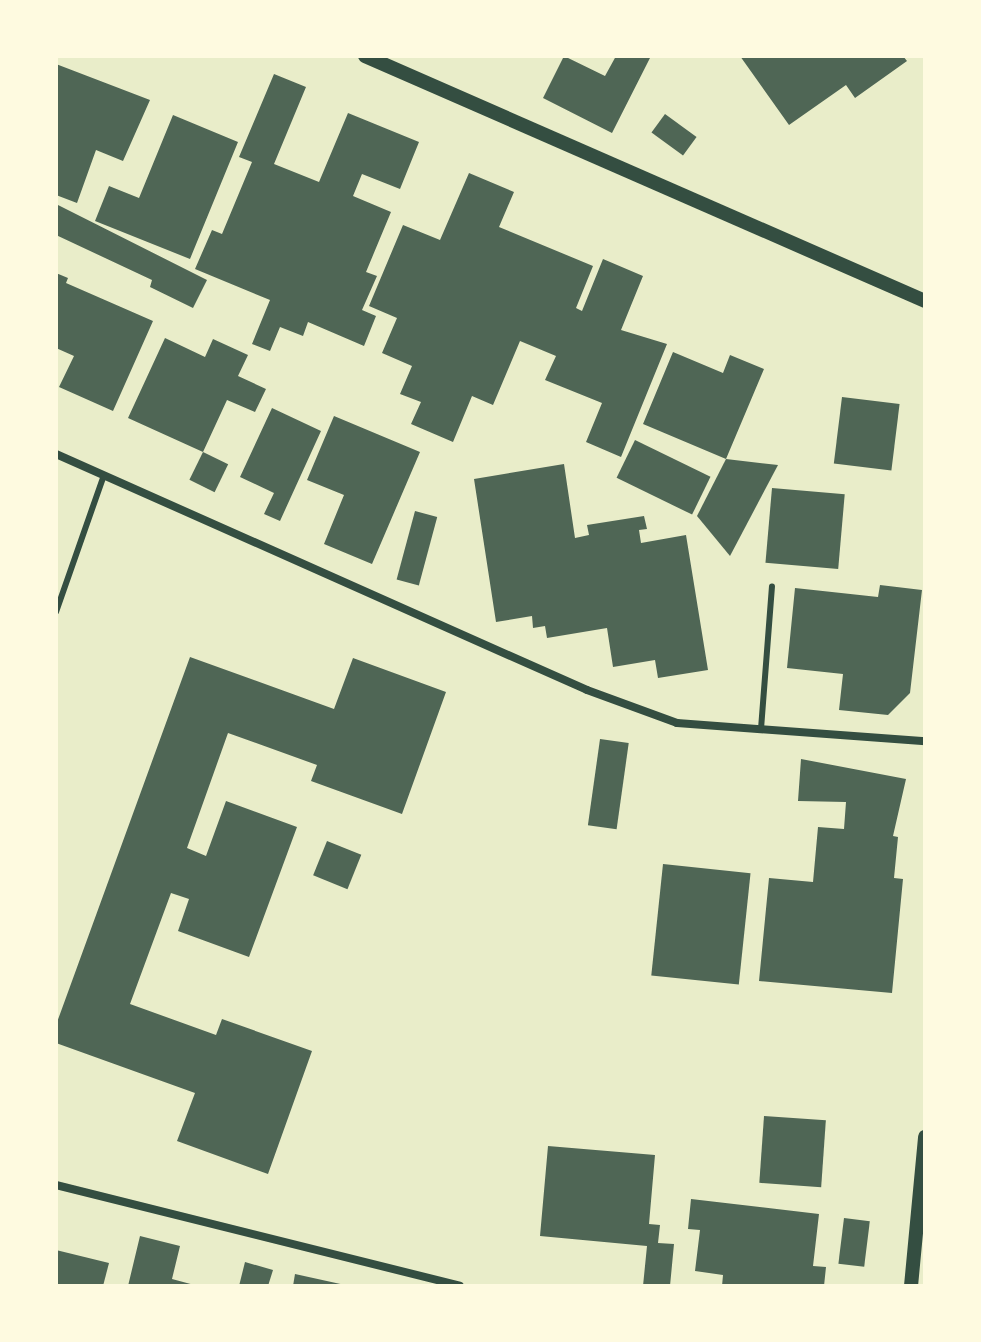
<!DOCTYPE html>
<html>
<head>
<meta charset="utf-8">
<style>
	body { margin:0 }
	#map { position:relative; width:981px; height:1342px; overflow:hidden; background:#e9edc9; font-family:"Archivo Narrow",sans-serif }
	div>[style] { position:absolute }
	.building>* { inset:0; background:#4f6655; transform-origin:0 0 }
	.service>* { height:6px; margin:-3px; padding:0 3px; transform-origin:3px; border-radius:3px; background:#344e41 }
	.minor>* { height:8px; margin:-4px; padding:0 4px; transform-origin:4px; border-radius:4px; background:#344e41 }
	.tertiary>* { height:14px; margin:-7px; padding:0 7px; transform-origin:7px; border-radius:7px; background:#344e41 }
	span { translate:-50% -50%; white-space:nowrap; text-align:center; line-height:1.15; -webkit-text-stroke:6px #fefae0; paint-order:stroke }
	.frame { position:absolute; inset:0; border:58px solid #fefae0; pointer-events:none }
</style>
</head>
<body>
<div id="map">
	<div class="building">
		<i style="clip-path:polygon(564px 56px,605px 76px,616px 56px,651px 56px,612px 133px,543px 98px)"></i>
		<i style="clip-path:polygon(740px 56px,903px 56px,907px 61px,855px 98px,846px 85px,789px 125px)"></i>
		<i style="clip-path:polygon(56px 64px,150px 100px,123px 161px,96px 150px,77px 203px,56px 195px)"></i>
		<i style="clip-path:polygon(274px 74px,306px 87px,274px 164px,319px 182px,348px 113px,419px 142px,400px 189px,362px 174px,353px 196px,391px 212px,366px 272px,377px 276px,362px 310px,376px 316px,364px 346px,308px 322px,303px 336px,280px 327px,270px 351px,252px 344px,270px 300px,195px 269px,212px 230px,222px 234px,252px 162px,239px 157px)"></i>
		<i style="left:665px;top:114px;width:39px;height:23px;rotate:36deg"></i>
		<i style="clip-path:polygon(173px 115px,238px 142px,190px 259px,95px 221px,109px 186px,139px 198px)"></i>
		<i style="clip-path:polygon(469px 173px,514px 192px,499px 227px,593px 266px,576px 308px,582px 311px,603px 259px,643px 276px,621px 330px,667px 344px,621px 457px,586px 442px,602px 403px,545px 380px,556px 356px,520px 341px,493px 405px,472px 396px,453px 442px,411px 424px,421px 402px,400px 394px,412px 366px,382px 353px,397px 318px,369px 306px,403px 225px,440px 240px)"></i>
		<i style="clip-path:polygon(56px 204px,207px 280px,193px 308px,150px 287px,152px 280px,56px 235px)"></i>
		<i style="clip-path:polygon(56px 273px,68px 278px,66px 283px,153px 321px,113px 411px,59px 387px,74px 356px,56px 348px)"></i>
		<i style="clip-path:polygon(165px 338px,205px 357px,213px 339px,248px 355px,238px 376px,266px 389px,255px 412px,227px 400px,203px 452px,128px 418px)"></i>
		<i style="clip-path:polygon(673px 352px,723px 373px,730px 355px,764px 369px,726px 459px,643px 424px)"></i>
		<i style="left:842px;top:397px;width:58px;height:67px;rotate:7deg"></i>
		<i style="clip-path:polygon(272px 408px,321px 431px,280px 521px,264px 514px,274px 493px,240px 477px)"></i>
		<i style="clip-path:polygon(334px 416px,420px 452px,372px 564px,324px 544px,344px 495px,307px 480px)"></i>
		<i style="left:635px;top:440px;width:84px;height:42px;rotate:26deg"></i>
		<i style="left:203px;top:452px;width:28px;height:31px;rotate:26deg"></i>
		<i style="clip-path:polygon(726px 459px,778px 465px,730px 556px,697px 516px)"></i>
		<i style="clip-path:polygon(564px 464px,575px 538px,589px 535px,587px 525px,644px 516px,647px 529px,639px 530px,641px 543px,686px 535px,708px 670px,658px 678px,655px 660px,613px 667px,607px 628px,547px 638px,545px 626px,533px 628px,532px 616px,496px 622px,474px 479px)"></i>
		<i style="left:772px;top:488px;width:73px;height:75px;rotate:5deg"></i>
		<i style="left:415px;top:511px;width:23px;height:71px;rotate:15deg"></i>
		<i style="clip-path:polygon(880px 585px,922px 590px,910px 693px,888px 715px,839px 710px,843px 674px,787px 668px,795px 588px,878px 597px)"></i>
		<i style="clip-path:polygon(190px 657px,334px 709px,353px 658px,446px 692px,402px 814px,311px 781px,317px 765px,228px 733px,187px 848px,206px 856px,226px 801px,297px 827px,249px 957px,178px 931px,189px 899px,171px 893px,130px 1004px,216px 1035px,222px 1019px,312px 1051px,268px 1174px,177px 1141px,195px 1093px,56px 1043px,56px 1025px)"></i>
		<i style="left:600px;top:739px;width:29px;height:87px;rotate:8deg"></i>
		<i style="clip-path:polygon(801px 759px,906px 779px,893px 836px,898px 837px,894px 878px,903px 879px,892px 993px,759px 981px,769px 878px,813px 882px,818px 827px,844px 829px,846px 802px,798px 801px)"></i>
		<i style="left:327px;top:841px;width:37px;height:37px;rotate:22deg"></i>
		<i style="left:663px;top:864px;width:88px;height:112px;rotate:6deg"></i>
		<i style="left:764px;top:1116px;width:62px;height:67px;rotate:4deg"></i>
		<i style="clip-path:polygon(548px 1146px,655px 1155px,649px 1224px,660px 1225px,658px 1243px,674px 1244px,670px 1286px,643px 1286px,647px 1246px,540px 1236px)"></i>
		<i style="clip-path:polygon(691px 1199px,819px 1214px,813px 1266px,826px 1267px,824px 1286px,722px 1286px,723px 1275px,695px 1271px,700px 1230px,688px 1229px)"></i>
		<i style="left:844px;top:1218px;width:26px;height:46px;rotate:7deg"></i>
		<i style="clip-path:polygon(140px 1236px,180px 1246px,172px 1279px,198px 1286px,128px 1286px)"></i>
		<i style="clip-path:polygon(56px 1250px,109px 1263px,103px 1286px,56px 1286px)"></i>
		<i style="clip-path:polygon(245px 1262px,273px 1270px,268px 1286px,239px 1286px)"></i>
		<i style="clip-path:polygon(295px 1274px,345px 1285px,345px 1286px,293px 1286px)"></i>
	</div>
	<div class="service">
		<i style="left:56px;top:612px;width:145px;rotate:-70.7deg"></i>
		<i style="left:761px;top:729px;width:143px;rotate:-85.6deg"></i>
	</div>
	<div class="minor">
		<i style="left:56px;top:454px;width:581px;rotate:23.96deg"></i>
		<i style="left:587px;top:690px;width:96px;rotate:20.1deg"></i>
		<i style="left:677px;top:723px;width:249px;rotate:4.2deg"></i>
		<i style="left:56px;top:1185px;width:416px;rotate:14deg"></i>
	</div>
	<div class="tertiary">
		<i style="left:365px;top:56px;width:611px;rotate:23.63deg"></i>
		<i style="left:911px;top:1286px;width:150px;rotate:-84.6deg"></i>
	</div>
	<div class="frame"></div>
</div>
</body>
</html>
